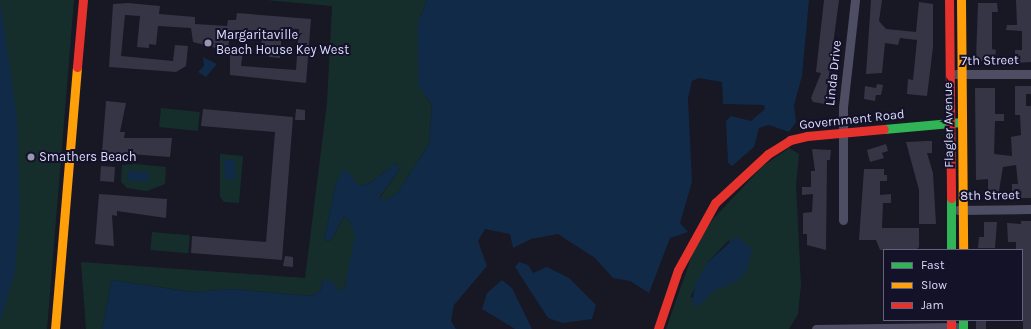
<!DOCTYPE html>
<html>
<head>
<meta charset="utf-8">
<style>
	body { margin:0 }
	#map { position:relative; width:1031px; height:329px; overflow:hidden; background:#181724; font-family:Karla,sans-serif }
	div>[style] { position:absolute }
	.green>* { inset:0; background:#152e2c; transform-origin:0 0 }
	.water>* { inset:0; background:#112a47; transform-origin:0 0 }
	.building>* { inset:0; background:#363545; transform-origin:0 0 }
	.street>* { height:9px; margin:-4.5px; padding:0 4.5px; transform-origin:4.5px; border-radius:4.5px; background:#4d4e63 }
	.fast>* { height:9px; margin:-4.5px; padding:0 4.5px; transform-origin:4.5px; border-radius:4.5px; background:#30b455 }
	.slow>* { height:9px; margin:-4.5px; padding:0 4.5px; transform-origin:4.5px; border-radius:4.5px; background:#ff9f0a }
	.jam>* { height:9px; margin:-4.5px; padding:0 4.5px; transform-origin:4.5px; border-radius:4.5px; background:#e5322d }
	.dots>* { width:11px; height:11px; translate:-50% -50%; box-sizing:border-box; border:2px solid #131229; border-radius:50% }
	span { translate:-50% -50%; white-space:nowrap; text-align:center; line-height:1.15; -webkit-text-stroke:4px #131229; paint-order:stroke }
	.poi-label { font-size:13px; color:#dbdbfd }
	.left { translate:0 -50%; text-align:left }
	.street-label { font-size:13px; color:#dbdbfd }
	.legend { position:absolute; left:883px; top:249px; width:140px; height:72px; box-sizing:border-box; background:#131229; border:1px solid #63627e; margin:0; padding:5px 7px; list-style:none; font-size:12px; color:#dbdbfd }
	.legend li { display:flex; align-items:center; gap:8px; height:20px }
	.legend b { width:20px; border:1px solid #63627e }
</style>
</head>
<body>
<div id="map">
	<div class="green">
		<i style="clip-path:polygon(0 0,74px 0,47px 329px,0 329px)"></i>
		<i style="clip-path:polygon(266px 0,427px 0,418px 22px,426px 97px,432px 105px,429px 144px,398px 192px,385px 201px,379px 199px,399px 170px,396px 163px,370px 183px,359px 186px,345px 169px,336px 183px,324px 240px,331px 241px,344px 216px,349px 220px,356px 235px,345px 287px,341px 292px,323px 281px,320px 291px,310px 296px,231px 289px,193px 292px,112px 280px,102px 329px,86px 329px,81px 262px,305px 278px,327px 103px,332px 6px)"></i>
		<i style="left:161px;top:108px;width:39px;height:19px;rotate:6deg"></i>
		<i style="clip-path:polygon(evenodd,789px 148px,799px 154px,796px 184px,801px 285px,798px 314px,789px 329px,666px 329px,695px 247px,713px 219px,763px 166px,789px 148px,729px 240px,737px 281px,690px 298px,708px 262px,729px 240px)"></i>
		<i style="clip-path:polygon(220px 154px,243px 156px,239px 203px,224px 202px,220px 197px)"></i>
		<i style="clip-path:polygon(136px 164px,166px 167px,165px 184px,147px 191px,127px 188px,121px 182px,122px 165px)"></i>
		<i style="left:152px;top:232px;width:38px;height:18px;rotate:5deg"></i>
	</div>
	<div class="water">
		<i style="clip-path:polygon(0 0,17px 118px,20px 214px,15px 271px,0 323px)"></i>
		<i style="clip-path:polygon(427px 0,809px 0,802px 76px,794px 105px,796px 122px,789px 132px,769px 125px,759px 128px,754px 147px,732px 166px,728px 163px,726px 121px,731px 116px,751px 121px,765px 109px,764px 105px,723px 104px,722px 82px,699px 78px,692px 81px,688px 98px,692px 182px,680px 223px,688px 232px,670px 238px,649px 293px,630px 281px,613px 278px,595px 258px,558px 234px,531px 239px,513px 248px,510px 234px,485px 229px,478px 241px,487px 266px,454px 305px,451px 321px,456px 329px,102px 329px,112px 280px,192px 292px,231px 289px,310px 296px,320px 291px,323px 281px,329px 279px,341px 292px,345px 287px,355px 235px,349px 220px,344px 216px,331px 241px,324px 240px,336px 183px,345px 168px,359px 186px,370px 183px,396px 163px,399px 170px,379px 198px,385px 201px,398px 192px,429px 144px,432px 105px,419px 87px,418px 61px,418px 22px)"></i>
		<i style="clip-path:polygon(203px 57px,217px 64px,206px 77px,198px 72px,204px 66px)"></i>
		<i style="clip-path:polygon(224px 159px,234px 160px,236px 180px,225px 179px)"></i>
		<i style="left:128px;top:171px;width:21px;height:9px;rotate:5deg"></i>
		<i style="clip-path:polygon(737px 236px,752px 249px,746px 272px,737px 281px,713px 291px,699px 306px,692px 305px,695px 285px,708px 262px)"></i>
		<i style="clip-path:polygon(519px 262px,528px 265px,533px 273px,547px 267px,569px 278px,596px 305px,592px 319px,563px 323px,548px 318px,515px 267px)"></i>
		<i style="clip-path:polygon(502px 280px,512px 288px,532px 329px,515px 329px,482px 309px,487px 293px)"></i>
	</div>
	<div class="building">
		<i style="clip-path:polygon(824px 0,839px 0,825px 104px,813px 102px,811px 98px,821px 73px,816px 72px)"></i>
		<i style="clip-path:polygon(871px 0,882px 0,879px 21px,886px 29px,916px 32px,919px 2px,933px 4px,933px 47px,927px 96px,907px 94px,908px 79px,913px 80px,917px 40px,900px 38px,898px 45px,885px 43px,882px 73px,866px 74px)"></i>
		<i style="clip-path:polygon(1016px 0,1031px 0,1031px 62px,1015px 63px,1015px 50px,1022px 50px,1022px 31px,1006px 30px,1007px 25px,1017px 25px)"></i>
		<i style="clip-path:polygon(128px 3px,160px 6px,159px 14px,195px 17px,195px 24px,227px 26px,228px 20px,236px 20px,237px 13px,311px 19px,306px 83px,230px 75px,230px 50px,243px 51px,241px 66px,296px 70px,299px 29px,282px 28px,280px 58px,269px 57px,269px 50px,261px 49px,262px 34px,230px 31px,228px 50px,220px 49px,193px 42px,191px 28px,158px 26px,156px 45px,149px 44px,149px 48px,137px 47px,140px 16px,125px 15px,121px 56px,173px 61px,175px 45px,188px 46px,186px 66px,176px 72px,109px 67px,113px 4px)"></i>
		<i style="clip-path:polygon(978px 3px,997px 3px,998px 12px,992px 12px,992px 49px,996px 50px,994px 65px,976px 59px)"></i>
		<i style="clip-path:polygon(877px 84px,883px 85px,881px 95px,876px 95px,875px 101px,864px 99px,865px 86px,876px 88px)"></i>
		<i style="clip-path:polygon(1015px 86px,1031px 86px,1031px 94px,1026px 94px,1026px 106px,1031px 106px,1031px 198px,1012px 198px,1012px 184px,1018px 184px,1016px 165px,1003px 167px,998px 197px,988px 197px,988px 179px,976px 180px,975px 88px,995px 88px,995px 114px,1004px 114px,1004px 121px,995px 121px,994px 154px,1012px 156px,1011px 137px,1021px 135px,1020px 115px,1015px 115px)"></i>
		<i style="clip-path:polygon(106px 101px,126px 103px,120px 132px,125px 132px,124px 138px,172px 138px,170px 157px,102px 152px)"></i>
		<i style="clip-path:polygon(203px 109px,293px 117px,282px 260px,191px 253px,192px 236px,266px 242px,275px 132px,201px 126px)"></i>
		<i style="clip-path:polygon(296px 109px,305px 110px,305px 120px,295px 120px)"></i>
		<i style="clip-path:polygon(926px 141px,932px 141px,932px 153px,927px 153px,933px 173px,936px 224px,919px 224px,919px 190px,906px 142px)"></i>
		<i style="clip-path:polygon(886px 144px,888px 151px,882px 153px,884px 158px,870px 162px,867px 150px)"></i>
		<i style="clip-path:polygon(812px 149px,831px 150px,830px 160px,827px 160px,826px 250px,807px 245px,807px 234px,803px 234px,803px 213px,812px 212px,813px 194px,802px 195px,802px 187px,811px 187px,811px 171px,815px 171px)"></i>
		<i style="left:101px;top:166px;width:14px;height:15px;rotate:4deg"></i>
		<i style="clip-path:polygon(864px 169px,884px 169px,884px 175px,887px 175px,887px 181px,880px 181px,880px 195px,891px 194px,891px 203px,883px 203px,882px 228px,919px 228px,919px 247px,916px 250px,880px 250px,876px 240px,859px 240px)"></i>
		<i style="clip-path:polygon(99px 194px,167px 199px,166px 218px,117px 211px,117px 216px,112px 215px,114px 246px,95px 244px)"></i>
		<i style="clip-path:polygon(1021px 221px,1031px 221px,1031px 329px,1023px 329px,1022px 250px,1016px 250px,1016px 242px,1008px 242px,1007px 223px,1021px 224px)"></i>
		<i style="clip-path:polygon(984px 222px,997px 222px,995px 248px,978px 248px,979px 237px,984px 237px)"></i>
		<i style="clip-path:polygon(285px 256px,293px 257px,293px 267px,283px 266px)"></i>
		<i style="left:976px;top:321px;width:10px;height:8px"></i>
	</div>
	<div class="street">
		<i style="left:956px;top:74px;width:75px"></i>
		<i style="left:958px;top:210px;width:73px;rotate:-0.8deg"></i>
		<i style="left:843px;top:220px;width:113px;rotate:-90deg"></i>
		<i style="left:843px;top:107px;width:108px;rotate:-83.6deg"></i>
		<i style="left:816px;top:329px;width:140px;rotate:-0.8deg"></i>
	</div>
	<div class="fast">
		<i style="left:884px;top:129px;width:78px;rotate:-5.1deg"></i>
		<i style="left:951px;top:198px;width:52px;rotate:90deg"></i>
		<i style="left:963px;top:320px;width:9px;rotate:90deg"></i>
	</div>
	<div class="slow">
		<i style="left:961px;top:0;width:250px;rotate:89.5deg"></i>
		<i style="left:55px;top:329px;width:263px;rotate:-85.2deg"></i>
	</div>
	<div class="jam">
		<i style="left:949px;top:0;width:198px;rotate:89.4deg"></i>
		<i style="left:77px;top:67px;width:67px;rotate:-84.9deg"></i>
		<i style="left:951px;top:320px;width:9px;rotate:90deg"></i>
		<i style="left:658px;top:329px;width:62px;rotate:-71.3deg"></i>
		<i style="left:678px;top:270px;width:77px;rotate:-61.1deg"></i>
		<i style="left:715px;top:203px;width:72px;rotate:-42.8deg"></i>
		<i style="left:768px;top:154px;width:26px;rotate:-32deg"></i>
		<i style="left:790px;top:140px;width:17px;rotate:-13deg"></i>
		<i style="left:807px;top:136px;width:77px;rotate:-5.2deg"></i>
	</div>
	<div class="dots">
		<i style="left:208px;top:43px;background:#9796b1"></i>
		<i style="left:31px;top:157px;background:#9796b1"></i>
	</div>
	<div class="poi-label">
		<span class="left" style="left:216px;top:43px">Margaritaville<br>Beach House Key West</span>
		<span class="left" style="left:39px;top:157px">Smathers Beach</span>
	</div>
	<div class="street-label">
		<span style="left:990px;top:61px;rotate:-1deg">7th Street</span>
		<span style="left:834px;top:73px;rotate:-84deg">Linda Drive</span>
		<span style="left:852px;top:120px;rotate:-6deg">Government Road</span>
		<span style="left:949px;top:125px;rotate:-91deg">Flagler Avenue</span>
		<span style="left:990px;top:196px;rotate:-1deg">8th Street</span>
	</div>
	<ul class="legend">
	<li><b style="height:5px;background:#30b455"></b>Fast</li>
	<li><b style="height:5px;background:#ff9f0a"></b>Slow</li>
	<li><b style="height:5px;background:#e5322d"></b>Jam</li>
	</ul>
</div>
</body>
</html>
